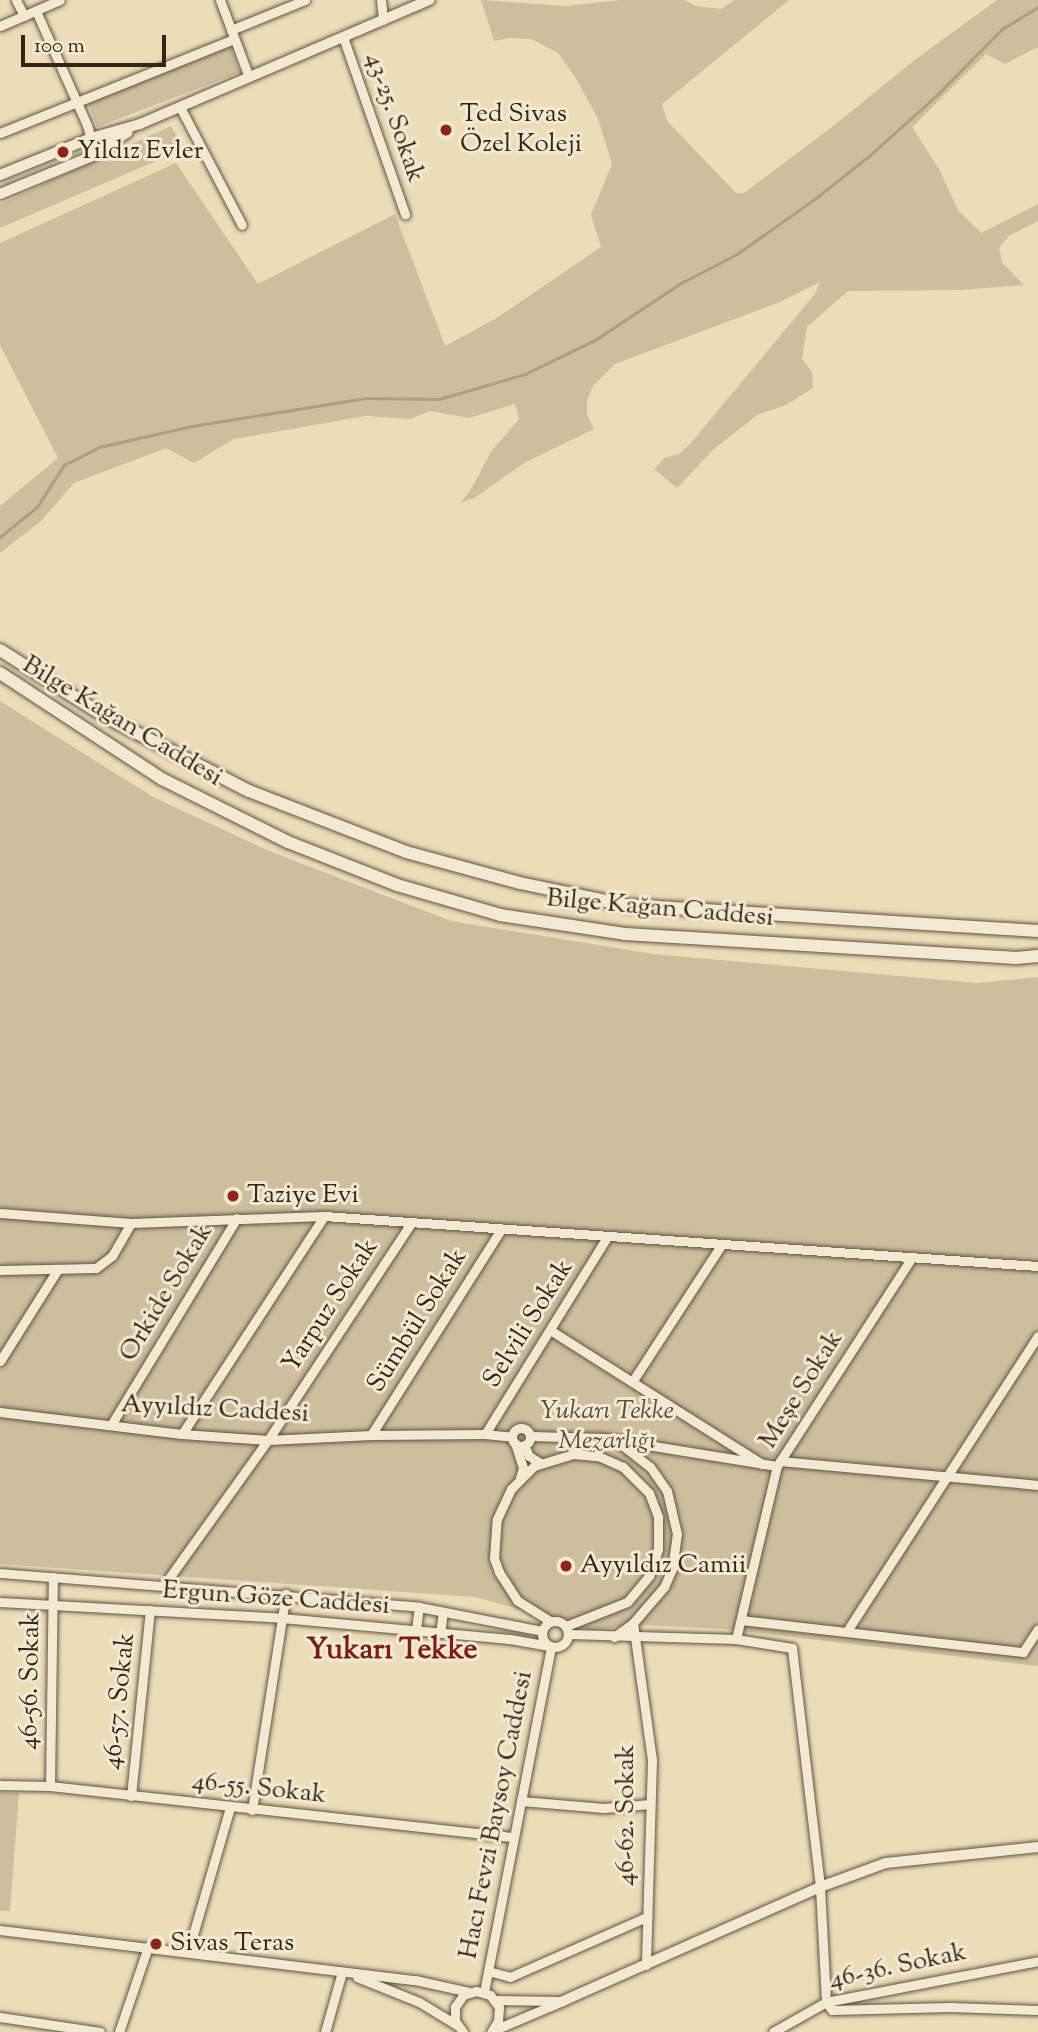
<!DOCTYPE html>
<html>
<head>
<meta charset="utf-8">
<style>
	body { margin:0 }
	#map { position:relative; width:1038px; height:2032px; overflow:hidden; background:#ecddb9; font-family:"Sorts Mill Goudy",serif }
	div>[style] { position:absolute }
	.green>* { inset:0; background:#cdbe9d; transform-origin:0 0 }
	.stream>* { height:2.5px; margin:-1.25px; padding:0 1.25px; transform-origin:1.25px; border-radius:1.25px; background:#ae9e82 }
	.roads { filter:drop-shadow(0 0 2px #635340) drop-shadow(0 0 2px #635340) }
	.minor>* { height:9px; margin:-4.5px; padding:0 4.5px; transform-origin:4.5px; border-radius:4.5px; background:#f3e9d2 }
	.minor>.ring { margin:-4.5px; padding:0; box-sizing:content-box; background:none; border:9px solid #f3e9d2; border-radius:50% }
	.tertiary>* { height:10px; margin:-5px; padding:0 5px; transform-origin:5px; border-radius:5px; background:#f3e9d2 }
	.secondary>* { height:12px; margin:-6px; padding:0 6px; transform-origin:6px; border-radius:6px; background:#f3e9d2 }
	.dots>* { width:19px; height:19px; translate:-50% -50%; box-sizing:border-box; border:4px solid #f3e9d2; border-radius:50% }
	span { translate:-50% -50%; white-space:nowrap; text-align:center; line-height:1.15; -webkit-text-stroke:6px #f3e9d2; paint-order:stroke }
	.poi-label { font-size:26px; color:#352517 }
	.left { translate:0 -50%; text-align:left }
	.street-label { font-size:26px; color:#352517 }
	.park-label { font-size:26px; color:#5b4b38; font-style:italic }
	.quarter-label { font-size:30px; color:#7a1f14; font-weight:700 }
	.scale { position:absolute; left:21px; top:35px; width:145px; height:32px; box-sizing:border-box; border:4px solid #352517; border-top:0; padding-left:9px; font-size:21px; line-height:24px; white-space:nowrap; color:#352517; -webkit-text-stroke:5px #f3e9d2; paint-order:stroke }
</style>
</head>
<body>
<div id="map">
	<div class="green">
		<i style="clip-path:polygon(481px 0,566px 6px,620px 0,684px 0,696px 6px,721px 9px,735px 0,789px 0,662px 104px,667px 121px,736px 193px,744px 193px,832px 127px,916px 59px,997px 0,1038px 0,1038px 47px,1005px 64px,986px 54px,912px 127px,939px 169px,958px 210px,981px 233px,1038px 204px,1038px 221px,1009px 236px,999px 248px,1002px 262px,1024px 285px,961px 290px,848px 291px,807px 327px,802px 359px,812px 372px,813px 388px,786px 405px,757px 415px,713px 450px,677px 488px,654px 469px,664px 458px,679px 454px,690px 444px,815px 294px,820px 282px,780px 302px,615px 364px,593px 386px,587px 400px,587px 415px,594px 429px,526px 462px,474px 498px,460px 503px,470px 491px,491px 452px,519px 419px,515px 404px,469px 418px,430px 411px,410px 419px,366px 416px,234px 439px,194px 463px,166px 448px,74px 483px,41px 521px,0 553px,0 506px,58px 458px,0 345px,0 243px,176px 163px,258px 284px,395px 214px,445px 346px,495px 319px,601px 247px,591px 215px,612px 164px,598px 119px,577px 80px,558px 53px,531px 39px,509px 38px,494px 41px)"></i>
		<i style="left:230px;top:46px;width:28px;height:153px;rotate:69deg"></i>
		<i style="clip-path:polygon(171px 126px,184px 149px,0 228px,0 204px)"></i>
		<i style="clip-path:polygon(0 701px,153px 797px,269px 851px,451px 921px,653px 954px,978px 983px,1038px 977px,1038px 1666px,723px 1629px,640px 1625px,591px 1630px,476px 1597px,0 1564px)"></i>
		<i style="clip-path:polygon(0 1792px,19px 1793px,10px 1911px,0 1911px)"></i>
	</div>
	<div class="stream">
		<i style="left:0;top:537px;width:48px;rotate:-39deg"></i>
		<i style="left:37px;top:507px;width:50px;rotate:-57.3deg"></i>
		<i style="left:64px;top:465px;width:39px;rotate:-27deg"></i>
		<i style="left:99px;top:447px;width:95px;rotate:-12.7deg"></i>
		<i style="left:192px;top:426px;width:176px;rotate:-9.1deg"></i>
		<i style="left:366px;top:398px;width:73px;rotate:0.8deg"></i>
		<i style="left:439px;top:399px;width:90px;rotate:-16.2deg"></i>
		<i style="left:525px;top:374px;width:78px;rotate:-25.9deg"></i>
		<i style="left:595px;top:340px;width:103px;rotate:-33.5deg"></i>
		<i style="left:681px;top:283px;width:63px;rotate:-27.4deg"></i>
		<i style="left:737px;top:254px;width:97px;rotate:-35.3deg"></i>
		<i style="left:816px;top:198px;width:68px;rotate:-38.4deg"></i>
		<i style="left:869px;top:156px;width:93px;rotate:-41.9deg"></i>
		<i style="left:938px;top:94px;width:91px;rotate:-45.4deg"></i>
		<i style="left:1002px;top:29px;width:42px;rotate:-31.4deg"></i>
	</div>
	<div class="roads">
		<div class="minor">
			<i style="left:16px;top:0;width:18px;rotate:63deg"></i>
			<i style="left:220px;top:0;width:82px;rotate:69.4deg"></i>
			<i style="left:381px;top:0;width:20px;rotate:84deg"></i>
			<i style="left:36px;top:11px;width:125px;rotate:65.9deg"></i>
			<i style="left:87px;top:125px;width:29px;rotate:74deg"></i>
			<i style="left:0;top:26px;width:65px;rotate:-23.4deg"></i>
			<i style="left:231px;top:30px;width:80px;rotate:-22.1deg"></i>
			<i style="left:343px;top:37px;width:188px;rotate:70.7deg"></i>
			<i style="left:180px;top:107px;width:133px;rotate:62.3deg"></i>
			<i style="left:0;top:133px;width:252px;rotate:-21.9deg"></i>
			<i style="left:0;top:1213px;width:131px;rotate:4.4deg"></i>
			<i style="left:131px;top:1223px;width:193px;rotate:-2.1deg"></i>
			<i style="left:324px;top:1216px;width:716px;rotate:4.01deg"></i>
			<i style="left:0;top:1270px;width:96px;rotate:-1.2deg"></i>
			<i style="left:96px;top:1268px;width:20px;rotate:-37deg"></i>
			<i style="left:112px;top:1256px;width:38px;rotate:-60deg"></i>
			<i style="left:550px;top:1330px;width:251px;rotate:32.3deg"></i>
			<i style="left:0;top:1361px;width:109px;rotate:-57.8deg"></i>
			<i style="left:632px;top:1382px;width:165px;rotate:-56.9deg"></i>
			<i style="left:0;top:1412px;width:183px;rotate:6.9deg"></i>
			<i style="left:182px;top:1434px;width:86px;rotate:4deg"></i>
			<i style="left:268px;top:1440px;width:103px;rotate:-2.8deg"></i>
			<i style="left:371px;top:1435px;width:114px;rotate:-0.5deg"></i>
			<i style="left:485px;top:1434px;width:27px;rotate:6deg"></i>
			<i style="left:111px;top:1425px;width:242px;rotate:-58.7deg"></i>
			<i class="ring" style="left:512px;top:1428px;width:9px;height:9px"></i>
			<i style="left:182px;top:1434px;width:260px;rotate:-56.9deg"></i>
			<i style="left:485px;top:1434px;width:233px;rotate:-58.2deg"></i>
			<i style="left:371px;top:1435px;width:244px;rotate:-57.7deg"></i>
			<i style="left:530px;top:1436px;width:74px;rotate:1.5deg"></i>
			<i style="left:604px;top:1438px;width:175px;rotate:9.2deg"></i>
			<i style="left:515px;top:1443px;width:26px;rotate:72deg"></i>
			<i style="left:523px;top:1468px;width:10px;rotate:107deg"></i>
			<i style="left:524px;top:1445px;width:12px;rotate:66deg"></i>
			<i style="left:529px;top:1456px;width:13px;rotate:32deg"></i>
			<i style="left:780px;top:1461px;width:259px;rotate:5.3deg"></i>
			<i style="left:0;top:1573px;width:420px;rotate:4.6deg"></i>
			<i style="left:419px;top:1607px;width:125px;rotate:11deg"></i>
			<i style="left:164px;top:1585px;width:178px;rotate:-54.4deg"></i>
			<i style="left:268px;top:1440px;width:260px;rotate:-56.6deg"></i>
			<i style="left:0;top:1602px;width:282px;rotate:3.2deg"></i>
			<i style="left:282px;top:1618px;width:229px;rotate:5.3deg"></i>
			<i style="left:510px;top:1639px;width:40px;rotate:10deg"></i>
			<i style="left:741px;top:1620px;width:284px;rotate:6.5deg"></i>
			<i style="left:1023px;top:1652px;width:27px;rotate:-57deg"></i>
			<i class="ring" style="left:542px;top:1621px;width:17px;height:17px"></i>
			<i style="left:550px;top:1621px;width:39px;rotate:-148deg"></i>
			<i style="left:517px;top:1600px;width:33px;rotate:-123deg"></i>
			<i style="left:499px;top:1572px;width:15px;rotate:-110deg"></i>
			<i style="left:494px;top:1558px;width:39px;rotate:-86deg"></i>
			<i style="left:497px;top:1519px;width:33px;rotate:-65deg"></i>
			<i style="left:511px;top:1489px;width:33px;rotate:-45deg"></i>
			<i style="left:534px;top:1466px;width:41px;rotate:-17.1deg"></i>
			<i style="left:573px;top:1454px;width:25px;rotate:5deg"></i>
			<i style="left:598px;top:1456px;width:27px;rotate:24deg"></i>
			<i style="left:623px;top:1467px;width:37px;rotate:45deg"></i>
			<i style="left:649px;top:1493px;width:26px;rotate:69deg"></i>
			<i style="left:658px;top:1517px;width:32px;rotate:90deg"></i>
			<i style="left:658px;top:1549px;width:28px;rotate:108deg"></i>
			<i style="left:649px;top:1576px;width:34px;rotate:130deg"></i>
			<i style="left:627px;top:1602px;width:66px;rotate:158.5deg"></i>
			<i style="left:633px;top:1623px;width:138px;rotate:82.1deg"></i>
			<i style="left:652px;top:1760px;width:205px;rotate:91.7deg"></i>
			<i style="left:416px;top:1630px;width:23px;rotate:-83deg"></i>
			<i style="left:847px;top:1631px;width:351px;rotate:-57.1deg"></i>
			<i style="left:440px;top:1633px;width:21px;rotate:-82deg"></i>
			<i style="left:569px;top:1634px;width:167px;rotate:1.7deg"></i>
			<i style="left:736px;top:1639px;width:57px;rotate:9.1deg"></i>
			<i style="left:792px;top:1648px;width:241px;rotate:83.3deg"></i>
			<i style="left:820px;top:1887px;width:115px;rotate:87deg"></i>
			<i style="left:826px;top:2002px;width:10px;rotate:53deg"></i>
			<i style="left:832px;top:2010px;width:118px;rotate:-1.5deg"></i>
			<i style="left:950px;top:2007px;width:88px;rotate:2deg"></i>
			<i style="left:614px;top:1637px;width:24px;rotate:-36deg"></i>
			<i style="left:633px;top:1623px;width:48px;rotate:-49.3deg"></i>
			<i style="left:664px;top:1587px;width:20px;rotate:-66deg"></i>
			<i style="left:672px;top:1569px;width:35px;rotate:-82deg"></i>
			<i style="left:677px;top:1534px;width:44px;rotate:-103.1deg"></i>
			<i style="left:667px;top:1491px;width:29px;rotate:-125deg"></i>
			<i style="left:650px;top:1467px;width:41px;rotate:-142deg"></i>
			<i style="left:736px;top:1639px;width:178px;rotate:-76.7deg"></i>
			<i style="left:777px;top:1466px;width:249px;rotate:-57.1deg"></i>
			<i style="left:0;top:1785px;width:50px;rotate:1.1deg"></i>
			<i style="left:50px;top:1786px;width:467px;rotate:6.3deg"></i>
			<i style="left:50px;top:1786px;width:209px;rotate:-89.2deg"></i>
			<i style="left:131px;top:1796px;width:187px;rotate:-84.2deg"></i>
			<i style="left:521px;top:1801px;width:83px;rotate:4.8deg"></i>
			<i style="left:604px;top:1808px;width:46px;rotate:-5deg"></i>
			<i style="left:252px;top:1810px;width:219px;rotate:-81.1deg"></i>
			<i style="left:0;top:1930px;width:418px;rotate:6.9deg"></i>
			<i style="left:415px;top:1980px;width:55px;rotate:12.5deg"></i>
			<i style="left:188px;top:1952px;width:151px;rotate:-73.8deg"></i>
			<i style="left:488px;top:1971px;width:23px;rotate:15deg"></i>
			<i style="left:510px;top:1977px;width:150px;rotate:-23.7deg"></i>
			<i style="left:357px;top:1977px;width:67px;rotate:22deg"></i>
			<i style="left:419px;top:2002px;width:44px;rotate:31.2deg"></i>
			<i style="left:484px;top:1992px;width:351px;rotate:-79deg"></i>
			<i style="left:495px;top:2000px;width:63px;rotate:0.9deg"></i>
			<i style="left:0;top:2017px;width:101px;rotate:8.5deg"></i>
			<i style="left:494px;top:2030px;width:75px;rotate:-22.8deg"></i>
			<i style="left:119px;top:2032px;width:90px;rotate:-71.2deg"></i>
			<i style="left:325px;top:2032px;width:62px;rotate:-74.2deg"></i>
			<i style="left:463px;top:2032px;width:14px;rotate:-126deg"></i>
			<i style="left:455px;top:2021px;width:14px;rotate:-90deg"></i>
			<i style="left:455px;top:2007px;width:14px;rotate:-56deg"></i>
			<i style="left:463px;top:1995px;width:14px;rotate:-17deg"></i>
			<i style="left:476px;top:1991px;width:15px;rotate:16deg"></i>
			<i style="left:490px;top:1995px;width:15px;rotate:53deg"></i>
			<i style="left:499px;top:2007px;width:14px;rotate:94deg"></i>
			<i style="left:498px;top:2021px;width:13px;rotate:122deg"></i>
			<i style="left:773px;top:2032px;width:61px;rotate:-29.5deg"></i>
			<i style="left:826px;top:2002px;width:216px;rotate:-10.9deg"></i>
		</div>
		<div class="tertiary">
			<i style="left:0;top:175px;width:98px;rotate:-22.1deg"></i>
			<i style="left:91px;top:138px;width:51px;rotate:-15.9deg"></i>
			<i style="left:140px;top:124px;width:315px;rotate:-23.2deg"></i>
			<i style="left:0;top:194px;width:97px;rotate:-22.3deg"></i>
			<i style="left:90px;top:157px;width:45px;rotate:-33.3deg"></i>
			<i style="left:563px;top:2001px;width:281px;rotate:-23.9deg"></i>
			<i style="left:820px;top:1887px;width:70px;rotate:-20deg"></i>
			<i style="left:886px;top:1863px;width:153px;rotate:-6deg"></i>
		</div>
		<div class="secondary">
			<i style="left:0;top:650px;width:125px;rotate:32.3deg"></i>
			<i style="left:106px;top:717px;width:161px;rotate:27.4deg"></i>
			<i style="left:249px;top:791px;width:168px;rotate:21.2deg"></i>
			<i style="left:406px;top:852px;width:118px;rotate:15.2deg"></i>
			<i style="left:520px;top:883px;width:107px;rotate:11.8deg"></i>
			<i style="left:625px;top:905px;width:414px;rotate:3.6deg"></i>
			<i style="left:0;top:673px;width:194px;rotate:33.2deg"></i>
			<i style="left:162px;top:779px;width:141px;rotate:26.6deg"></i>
			<i style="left:288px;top:842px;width:117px;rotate:21.5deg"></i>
			<i style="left:397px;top:885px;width:107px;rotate:16.2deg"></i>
			<i style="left:500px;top:915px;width:126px;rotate:8.6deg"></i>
			<i style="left:625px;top:934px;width:392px;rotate:3.5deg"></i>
			<i style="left:1016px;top:958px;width:22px;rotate:-5deg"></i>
		</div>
	</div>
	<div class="dots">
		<i style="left:446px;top:130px;background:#8f2418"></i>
		<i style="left:63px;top:152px;background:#8f2418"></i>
		<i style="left:233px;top:1196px;background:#8f2418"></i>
		<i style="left:566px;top:1566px;background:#8f2418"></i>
		<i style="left:156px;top:1944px;background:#8f2418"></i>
	</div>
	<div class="poi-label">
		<span class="left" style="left:460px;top:130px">Ted Sivas<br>Özel Koleji</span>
		<span class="left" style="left:77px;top:152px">Yıldız Evler</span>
		<span class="left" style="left:247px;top:1196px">Taziye Evi</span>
		<span class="left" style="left:580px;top:1566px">Ayyıldız Camii</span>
		<span class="left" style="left:170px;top:1944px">Sivas Teras</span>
	</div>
	<div class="street-label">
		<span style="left:394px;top:118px;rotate:71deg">43-25. Sokak</span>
		<span style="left:122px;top:722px;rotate:31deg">Bilge Kağan Caddesi</span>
		<span style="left:660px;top:909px;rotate:5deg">Bilge Kağan Caddesi</span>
		<span style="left:167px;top:1293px;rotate:-59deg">Orkide Sokak</span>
		<span style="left:331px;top:1306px;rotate:-57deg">Yarpuz Sokak</span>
		<span style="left:418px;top:1321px;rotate:-58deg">Sümbül Sokak</span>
		<span style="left:529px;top:1324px;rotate:-58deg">Selvili Sokak</span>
		<span style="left:802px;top:1390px;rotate:-58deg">Meşe Sokak</span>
		<span style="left:215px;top:1410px;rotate:3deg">Ayyıldız Caddesi</span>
		<span style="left:276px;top:1599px;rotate:4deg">Ergun Göze Caddesi</span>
		<span style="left:31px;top:1681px;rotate:-89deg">46-56. Sokak</span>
		<span style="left:120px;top:1701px;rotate:-84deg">46-57. Sokak</span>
		<span style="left:259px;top:1789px;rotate:6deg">46-55. Sokak</span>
		<span style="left:497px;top:1815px;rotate:-79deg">Hacı Fevzi Baysoy Caddesi</span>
		<span style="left:627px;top:1815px;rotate:-90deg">46-62. Sokak</span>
		<span style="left:898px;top:1967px;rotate:-12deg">46-36. Sokak</span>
	</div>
	<div class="park-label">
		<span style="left:607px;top:1427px">Yukarı Tekke<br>Mezarlığı</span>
	</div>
	<div class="quarter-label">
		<span style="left:392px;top:1651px">Yukarı Tekke</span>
	</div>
	<div class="scale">100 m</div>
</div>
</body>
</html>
